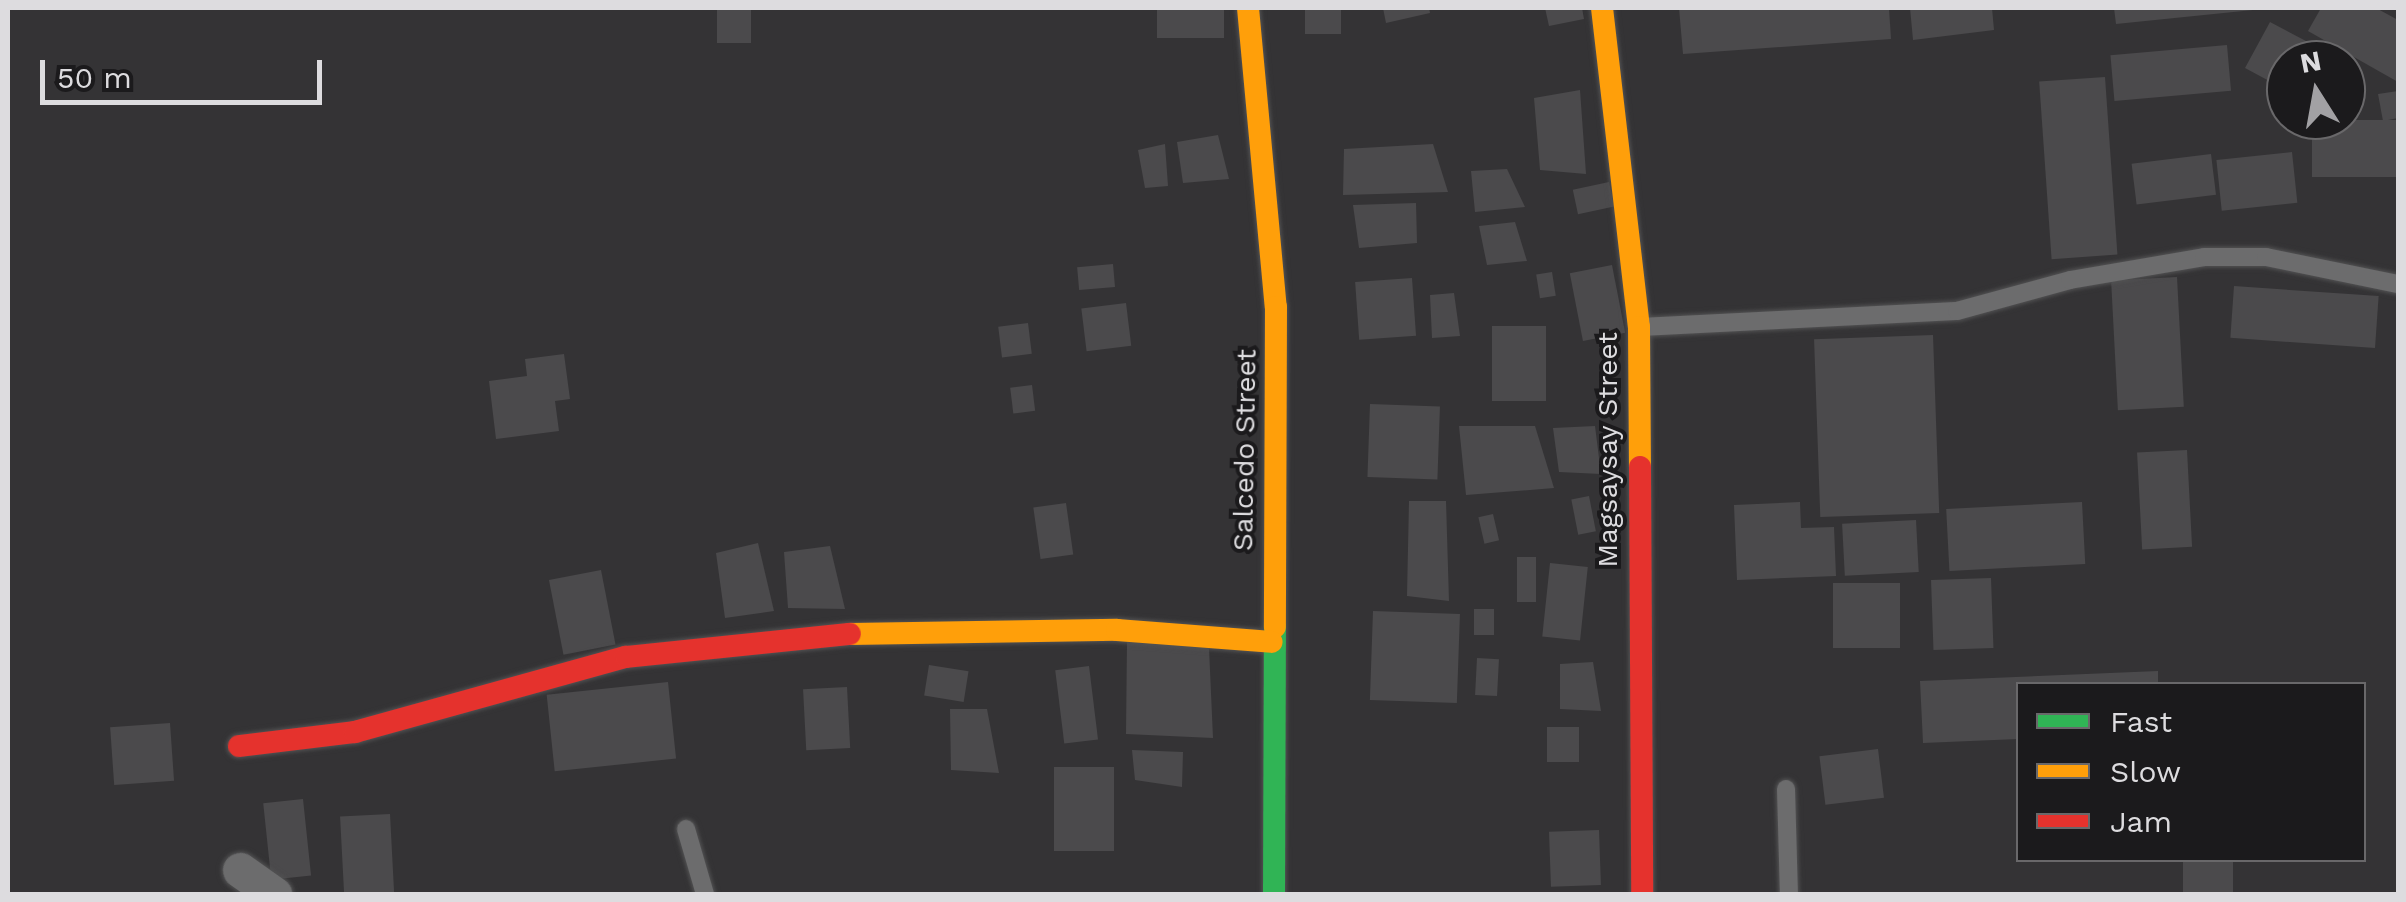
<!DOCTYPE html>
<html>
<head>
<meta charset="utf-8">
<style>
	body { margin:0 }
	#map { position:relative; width:2406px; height:902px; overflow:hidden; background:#343335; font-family:"Work Sans",sans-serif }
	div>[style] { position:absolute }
	.building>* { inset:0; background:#4b4a4c; transform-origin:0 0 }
	.roads { filter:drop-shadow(0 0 2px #525253) drop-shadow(0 0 2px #525253) }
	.lane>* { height:18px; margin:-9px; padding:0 9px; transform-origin:9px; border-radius:9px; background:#6c6c6d }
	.street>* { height:35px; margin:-17.5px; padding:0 17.5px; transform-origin:17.5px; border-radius:17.5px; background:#6c6c6d }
	.fast>* { height:22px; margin:-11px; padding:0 11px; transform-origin:11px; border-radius:11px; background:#30b455 }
	.slow>* { height:22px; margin:-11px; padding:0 11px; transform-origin:11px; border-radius:11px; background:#ff9f0a }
	.jam>* { height:22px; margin:-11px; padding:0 11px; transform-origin:11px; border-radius:11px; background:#e5322d }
	span { translate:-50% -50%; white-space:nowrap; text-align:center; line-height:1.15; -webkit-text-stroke:8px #1b1a1c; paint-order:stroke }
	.street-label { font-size:28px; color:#dddcdf }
	.frame { position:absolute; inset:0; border:10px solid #dddcdf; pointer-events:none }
	.legend { position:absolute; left:2016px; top:682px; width:350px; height:180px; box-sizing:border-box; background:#1b1a1c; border:2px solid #69686a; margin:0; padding:12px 18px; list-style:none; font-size:30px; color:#dddcdf }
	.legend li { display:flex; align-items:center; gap:20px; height:50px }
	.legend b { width:50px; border:2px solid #69686a }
	.north { position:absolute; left:2266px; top:40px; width:100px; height:100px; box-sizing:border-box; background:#1b1a1c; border:2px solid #69686a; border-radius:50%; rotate:349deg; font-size:28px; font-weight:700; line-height:40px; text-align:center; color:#dddcdf }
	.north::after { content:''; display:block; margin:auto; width:35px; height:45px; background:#a2a1a4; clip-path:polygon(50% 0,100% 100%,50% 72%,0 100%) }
	.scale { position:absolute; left:40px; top:60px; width:282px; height:45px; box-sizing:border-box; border:5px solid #dddcdf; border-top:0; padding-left:12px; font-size:30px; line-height:35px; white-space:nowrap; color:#dddcdf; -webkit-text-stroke:8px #1b1a1c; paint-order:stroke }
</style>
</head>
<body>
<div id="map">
	<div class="building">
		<i style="left:717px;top:8px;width:34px;height:35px"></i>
		<i style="left:1157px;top:8px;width:67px;height:30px"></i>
		<i style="left:1305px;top:8px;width:36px;height:26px"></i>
		<i style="clip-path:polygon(1383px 8px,1429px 8px,1430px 13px,1386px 23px)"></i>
		<i style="clip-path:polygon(1545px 8px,1582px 8px,1584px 19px,1549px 26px)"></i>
		<i style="clip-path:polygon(1679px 8px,1889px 8px,1891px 39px,1683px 54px)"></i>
		<i style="clip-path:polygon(1910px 8px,1992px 8px,1994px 30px,1913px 40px)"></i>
		<i style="clip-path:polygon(2114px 8px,2253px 8px,2253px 10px,2116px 24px)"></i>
		<i style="clip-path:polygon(2321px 8px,2376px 8px,2398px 20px,2398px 82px,2308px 31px)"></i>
		<i style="clip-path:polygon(2270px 22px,2342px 60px,2286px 60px,2286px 90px,2245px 68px)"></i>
		<i style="left:2227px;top:45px;width:46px;height:117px;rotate:85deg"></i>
		<i style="left:2105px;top:77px;width:178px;height:66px;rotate:86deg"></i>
		<i style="clip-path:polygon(1580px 90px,1586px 174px,1540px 170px,1534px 98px)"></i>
		<i style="clip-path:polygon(2398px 91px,2398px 118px,2383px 121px,2378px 94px)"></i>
		<i style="left:2398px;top:120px;width:57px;height:86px;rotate:90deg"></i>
		<i style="clip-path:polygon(1218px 135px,1229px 179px,1183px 183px,1177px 142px)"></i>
		<i style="clip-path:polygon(1165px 144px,1168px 186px,1145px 188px,1138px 150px)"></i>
		<i style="clip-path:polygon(1433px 144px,1448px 192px,1343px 195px,1344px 149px)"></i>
		<i style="left:2292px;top:152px;width:51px;height:76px;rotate:84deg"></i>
		<i style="left:2211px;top:154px;width:41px;height:80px;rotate:83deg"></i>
		<i style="clip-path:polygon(1507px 169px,1525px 207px,1475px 212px,1471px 171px)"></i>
		<i style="left:1609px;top:182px;width:25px;height:37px;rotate:78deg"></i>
		<i style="clip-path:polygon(1416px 203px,1417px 243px,1359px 248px,1353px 205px)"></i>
		<i style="clip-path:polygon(1515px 222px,1527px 261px,1487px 265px,1479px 226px)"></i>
		<i style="left:1113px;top:264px;width:23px;height:36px;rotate:85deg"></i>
		<i style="left:1612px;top:265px;width:69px;height:43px;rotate:79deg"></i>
		<i style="left:1552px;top:272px;width:24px;height:16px;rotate:81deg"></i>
		<i style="left:2177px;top:277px;width:130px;height:66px;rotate:87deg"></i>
		<i style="left:1412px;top:278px;width:58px;height:57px;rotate:86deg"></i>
		<i style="left:2234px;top:286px;width:145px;height:52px;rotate:4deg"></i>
		<i style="clip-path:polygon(1454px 293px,1460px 336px,1432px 338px,1430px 295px)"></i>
		<i style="left:1126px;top:303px;width:43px;height:45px;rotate:83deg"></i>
		<i style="left:1028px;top:323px;width:31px;height:30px;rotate:83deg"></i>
		<i style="left:1492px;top:326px;width:54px;height:75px"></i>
		<i style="left:1933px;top:335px;width:178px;height:119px;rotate:88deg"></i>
		<i style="clip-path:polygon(564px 354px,570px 399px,555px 401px,559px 431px,496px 439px,489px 381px,527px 376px,525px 359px)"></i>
		<i style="left:1032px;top:385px;width:26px;height:22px;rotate:83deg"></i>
		<i style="left:1370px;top:404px;width:70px;height:73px;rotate:2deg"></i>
		<i style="clip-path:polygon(1459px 426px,1535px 426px,1554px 488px,1466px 495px)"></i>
		<i style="clip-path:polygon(1595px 426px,1601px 474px,1559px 472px,1553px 428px)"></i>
		<i style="left:2187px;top:450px;width:97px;height:50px;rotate:87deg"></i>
		<i style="left:1589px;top:496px;width:36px;height:18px;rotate:79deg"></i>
		<i style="clip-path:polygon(1409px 501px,1446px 501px,1449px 601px,1407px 596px)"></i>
		<i style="clip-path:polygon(1800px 502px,1801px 528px,1834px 527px,1836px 576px,1737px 580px,1734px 505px)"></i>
		<i style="left:2082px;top:502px;width:62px;height:136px;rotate:87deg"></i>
		<i style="left:1066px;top:503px;width:52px;height:33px;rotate:82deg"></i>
		<i style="left:1493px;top:514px;width:27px;height:15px;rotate:77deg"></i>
		<i style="left:1916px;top:520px;width:52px;height:74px;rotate:87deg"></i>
		<i style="clip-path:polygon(758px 543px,774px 611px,725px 618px,716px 553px)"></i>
		<i style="clip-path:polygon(830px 546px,845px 609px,788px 608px,784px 552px)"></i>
		<i style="left:1517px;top:557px;width:19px;height:45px"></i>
		<i style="left:1550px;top:563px;width:38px;height:74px;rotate:6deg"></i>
		<i style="left:601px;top:570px;width:76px;height:53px;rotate:79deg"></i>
		<i style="left:1991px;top:578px;width:70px;height:60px;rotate:88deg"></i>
		<i style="left:1833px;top:583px;width:67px;height:65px"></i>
		<i style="left:1474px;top:609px;width:20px;height:26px"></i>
		<i style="left:1373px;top:611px;width:87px;height:89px;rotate:2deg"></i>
		<i style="clip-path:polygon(1127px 642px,1209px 648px,1213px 738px,1126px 734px)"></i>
		<i style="left:1477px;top:658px;width:22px;height:37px;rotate:3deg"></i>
		<i style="clip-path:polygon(1593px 662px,1601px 711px,1560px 709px,1560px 664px)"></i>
		<i style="left:929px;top:665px;width:40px;height:31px;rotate:9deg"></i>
		<i style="left:1089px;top:666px;width:74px;height:34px;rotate:83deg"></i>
		<i style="clip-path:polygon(2158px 671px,2158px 684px,2018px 684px,2018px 739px,1923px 743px,1920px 681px)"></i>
		<i style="left:668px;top:682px;width:77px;height:122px;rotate:84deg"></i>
		<i style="left:847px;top:687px;width:61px;height:44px;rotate:87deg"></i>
		<i style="clip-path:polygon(950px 709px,987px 709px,999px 773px,951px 770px)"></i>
		<i style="left:170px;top:723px;width:58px;height:60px;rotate:86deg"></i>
		<i style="left:1547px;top:727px;width:32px;height:35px"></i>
		<i style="left:1878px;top:749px;width:49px;height:59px;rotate:83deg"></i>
		<i style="clip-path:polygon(1132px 750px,1183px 752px,1182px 787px,1135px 780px)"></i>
		<i style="left:1054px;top:767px;width:60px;height:84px"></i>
		<i style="left:303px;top:799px;width:77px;height:40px;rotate:84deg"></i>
		<i style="left:390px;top:814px;width:80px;height:50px;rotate:87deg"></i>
		<i style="left:1599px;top:830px;width:55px;height:50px;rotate:88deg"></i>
		<i style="left:2183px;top:860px;width:50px;height:34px"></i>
	</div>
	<div class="roads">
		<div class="lane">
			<i style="left:1640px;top:327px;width:317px;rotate:-2.9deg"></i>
			<i style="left:1957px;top:311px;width:117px;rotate:-15.3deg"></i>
			<i style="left:2070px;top:280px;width:136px;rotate:-9.7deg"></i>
			<i style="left:2204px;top:257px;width:62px"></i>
			<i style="left:2266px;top:257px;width:135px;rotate:11.6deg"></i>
			<i style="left:1786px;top:789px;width:105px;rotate:88.4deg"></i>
			<i style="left:686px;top:829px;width:68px;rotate:73.7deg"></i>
		</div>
		<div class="street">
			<i style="left:240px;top:870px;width:42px;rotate:35.2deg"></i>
		</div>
		<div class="fast">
			<i style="left:1274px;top:894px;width:267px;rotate:-89.8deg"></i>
		</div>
		<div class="slow">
			<i style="left:1248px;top:8px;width:300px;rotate:84.7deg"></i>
			<i style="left:1276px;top:307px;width:320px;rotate:90.2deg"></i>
			<i style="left:1602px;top:8px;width:321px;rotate:83.4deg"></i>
			<i style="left:1639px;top:327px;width:140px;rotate:89.6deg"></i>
			<i style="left:850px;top:634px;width:267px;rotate:-0.9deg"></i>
			<i style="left:1117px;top:630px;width:155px;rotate:4.4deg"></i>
		</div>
		<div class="jam">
			<i style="left:1640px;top:467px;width:427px;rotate:89.7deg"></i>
			<i style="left:239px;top:746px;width:117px;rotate:-6.9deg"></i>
			<i style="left:355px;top:732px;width:281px;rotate:-15.5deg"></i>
			<i style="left:626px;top:657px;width:225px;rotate:-5.9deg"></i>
		</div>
	</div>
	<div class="street-label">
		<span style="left:1245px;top:450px;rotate:-89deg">Salcedo Street</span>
		<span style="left:1608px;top:450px;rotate:-90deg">Magsaysay Street</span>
	</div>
	<div class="frame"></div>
	<ul class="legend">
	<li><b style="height:12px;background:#30b455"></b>Fast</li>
	<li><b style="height:12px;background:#ff9f0a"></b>Slow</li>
	<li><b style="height:12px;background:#e5322d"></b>Jam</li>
	</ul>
	<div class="north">N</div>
	<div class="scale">50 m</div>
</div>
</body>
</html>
